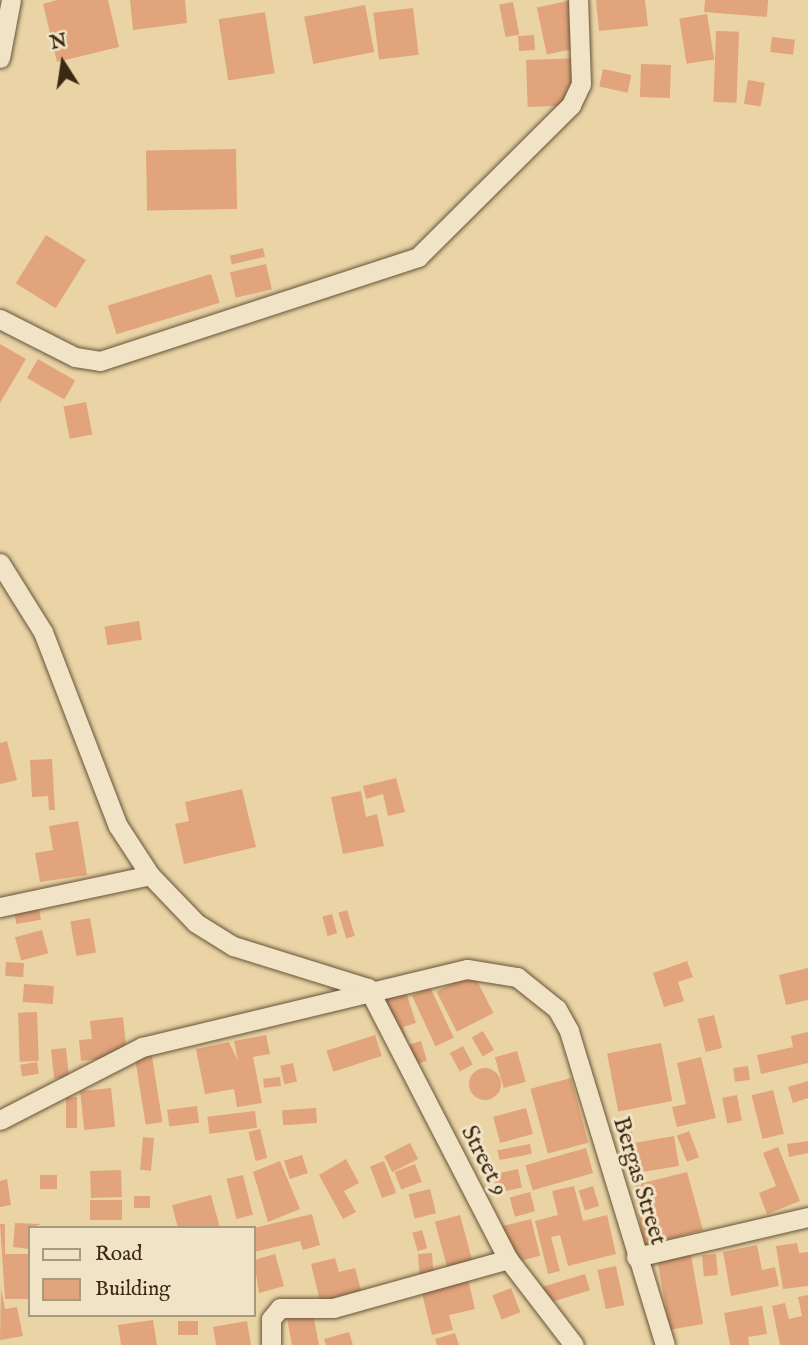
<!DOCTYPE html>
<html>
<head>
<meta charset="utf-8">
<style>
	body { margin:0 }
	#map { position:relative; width:808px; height:1345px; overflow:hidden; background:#ead4a6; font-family:"IM FELL English",serif }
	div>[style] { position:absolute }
	.building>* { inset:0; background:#e1a47c; transform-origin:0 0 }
	.round { border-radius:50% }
	.roads { filter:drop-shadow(0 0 2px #685438) drop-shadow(0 0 2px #685438) }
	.street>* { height:19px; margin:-9.5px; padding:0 9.5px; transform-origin:9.5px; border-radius:9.5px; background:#f1e3c5 }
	span { translate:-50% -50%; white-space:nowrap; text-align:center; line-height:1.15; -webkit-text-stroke:6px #f1e3c5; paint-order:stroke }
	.street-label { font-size:24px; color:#3c2914 }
	.legend { position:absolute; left:28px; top:1226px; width:228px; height:91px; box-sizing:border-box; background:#f1e3c5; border:2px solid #a9997e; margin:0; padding:9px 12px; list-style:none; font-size:21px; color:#3c2914 }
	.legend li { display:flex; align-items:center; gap:14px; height:35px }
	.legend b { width:35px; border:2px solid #a9997e }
	.north { position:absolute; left:28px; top:28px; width:70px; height:70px; -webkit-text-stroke:5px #f1e3c5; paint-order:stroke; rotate:348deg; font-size:19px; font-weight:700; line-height:28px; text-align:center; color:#3c2914 }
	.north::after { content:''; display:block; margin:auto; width:24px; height:32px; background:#3c2914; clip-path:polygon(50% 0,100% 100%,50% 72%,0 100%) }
</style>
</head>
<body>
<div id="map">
	<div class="building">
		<i style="clip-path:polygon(57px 0,108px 0,119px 47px,57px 62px,43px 4px)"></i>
		<i style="clip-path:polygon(130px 0,185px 0,187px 23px,133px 30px)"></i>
		<i style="left:572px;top:0;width:48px;height:36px;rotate:78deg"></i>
		<i style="clip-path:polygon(596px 0,645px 0,648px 26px,599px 31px)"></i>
		<i style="clip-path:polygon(705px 0,768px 0,767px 17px,704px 12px)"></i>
		<i style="left:513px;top:2px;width:33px;height:14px;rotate:79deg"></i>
		<i style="left:365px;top:5px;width:48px;height:62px;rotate:79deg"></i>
		<i style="left:413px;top:8px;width:47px;height:40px;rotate:83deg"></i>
		<i style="left:265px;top:12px;width:62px;height:47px;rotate:81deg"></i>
		<i style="left:707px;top:14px;width:46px;height:28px;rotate:81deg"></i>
		<i style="left:716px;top:31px;width:23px;height:71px;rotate:2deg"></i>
		<i style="left:534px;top:35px;width:15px;height:16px;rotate:86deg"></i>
		<i style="left:772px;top:37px;width:23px;height:15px;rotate:7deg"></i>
		<i style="left:582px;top:58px;width:47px;height:56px;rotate:88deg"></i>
		<i style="left:641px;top:64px;width:30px;height:33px;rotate:2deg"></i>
		<i style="left:603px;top:69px;width:29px;height:18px;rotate:12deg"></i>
		<i style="left:748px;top:80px;width:17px;height:24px;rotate:10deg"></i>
		<i style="left:236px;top:149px;width:60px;height:90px;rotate:89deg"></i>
		<i style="left:46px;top:235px;width:47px;height:57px;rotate:32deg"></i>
		<i style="left:263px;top:248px;width:9px;height:34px;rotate:77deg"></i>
		<i style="left:266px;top:264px;width:26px;height:37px;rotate:77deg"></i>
		<i style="left:211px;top:274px;width:30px;height:108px;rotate:73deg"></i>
		<i style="clip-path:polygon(0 344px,26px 359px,0 403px)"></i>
		<i style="left:38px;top:359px;width:43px;height:22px;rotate:30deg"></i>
		<i style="left:86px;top:402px;width:33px;height:23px;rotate:79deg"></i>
		<i style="left:139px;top:621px;width:19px;height:35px;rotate:81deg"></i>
		<i style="clip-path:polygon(7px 741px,17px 780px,0 784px,0 743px)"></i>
		<i style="clip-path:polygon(52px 759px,55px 810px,49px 810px,48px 796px,32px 797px,30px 760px)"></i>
		<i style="clip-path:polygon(396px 778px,405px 812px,388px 816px,383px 794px,366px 799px,363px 786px)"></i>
		<i style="clip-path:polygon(242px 789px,256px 847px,184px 864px,175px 824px,189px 821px,185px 802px)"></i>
		<i style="clip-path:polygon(361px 791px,366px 817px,377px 814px,384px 846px,343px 854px,331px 797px)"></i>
		<i style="clip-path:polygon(78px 821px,87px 875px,40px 882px,35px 853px,53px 850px,49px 826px)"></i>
		<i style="left:38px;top:903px;width:17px;height:25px;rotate:80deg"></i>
		<i style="left:347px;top:910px;width:27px;height:9px;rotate:73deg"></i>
		<i style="left:332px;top:914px;width:20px;height:10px;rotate:75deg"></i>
		<i style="left:90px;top:918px;width:35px;height:20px;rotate:80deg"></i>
		<i style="left:42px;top:930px;width:24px;height:28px;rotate:75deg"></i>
		<i style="clip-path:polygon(687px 961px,693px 977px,678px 982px,684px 1001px,664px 1007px,653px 973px)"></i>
		<i style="left:6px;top:962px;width:18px;height:14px;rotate:3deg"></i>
		<i style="clip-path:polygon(808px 968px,808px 1000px,786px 1005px,779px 975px)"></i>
		<i style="left:473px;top:973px;width:45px;height:41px;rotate:63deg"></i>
		<i style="left:24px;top:984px;width:30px;height:18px;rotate:4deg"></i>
		<i style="left:430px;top:987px;width:56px;height:20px;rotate:65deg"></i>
		<i style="clip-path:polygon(406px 992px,416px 1023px,403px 1027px,408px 1045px,421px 1041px,427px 1061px,399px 1069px,377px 1001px)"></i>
		<i style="left:37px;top:1012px;width:49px;height:19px;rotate:88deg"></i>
		<i style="left:714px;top:1015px;width:34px;height:17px;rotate:76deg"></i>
		<i style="clip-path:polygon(123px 1017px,127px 1056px,81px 1061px,79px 1040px,92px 1039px,90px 1021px)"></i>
		<i style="left:483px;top:1031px;width:22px;height:13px;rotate:60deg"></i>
		<i style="clip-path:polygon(808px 1032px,808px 1063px,761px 1074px,757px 1055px,793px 1047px,791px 1036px)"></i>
		<i style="clip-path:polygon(266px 1035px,270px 1054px,253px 1057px,262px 1103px,237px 1107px,234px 1089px,205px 1094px,196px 1049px,229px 1042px,238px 1061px,234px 1041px)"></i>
		<i style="left:375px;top:1035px;width:22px;height:51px;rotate:72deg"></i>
		<i style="left:661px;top:1043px;width:59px;height:55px;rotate:79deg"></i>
		<i style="left:463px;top:1046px;width:21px;height:15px;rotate:62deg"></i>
		<i style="left:66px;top:1048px;width:29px;height:15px;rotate:84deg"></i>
		<i style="left:151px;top:1050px;width:73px;height:17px;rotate:81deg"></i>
		<i style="left:517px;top:1051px;width:32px;height:23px;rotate:74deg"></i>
		<i style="clip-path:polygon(701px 1057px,716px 1118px,677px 1127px,672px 1107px,686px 1104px,677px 1063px)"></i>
		<i style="left:37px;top:1062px;width:12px;height:17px;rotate:81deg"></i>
		<i style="left:293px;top:1063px;width:19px;height:13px;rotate:78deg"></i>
		<i style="left:748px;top:1066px;width:14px;height:15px;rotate:82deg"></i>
		<i class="round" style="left:469px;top:1068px;width:32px;height:32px"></i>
		<i style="left:280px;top:1077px;width:9px;height:17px;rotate:84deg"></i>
		<i style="left:571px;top:1078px;width:67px;height:42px;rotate:75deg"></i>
		<i style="clip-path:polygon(808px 1081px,808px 1098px,793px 1103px,788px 1087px)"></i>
		<i style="left:111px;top:1088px;width:39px;height:31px;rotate:84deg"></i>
		<i style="left:773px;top:1090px;width:45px;height:22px;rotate:76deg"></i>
		<i style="left:737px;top:1095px;width:26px;height:15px;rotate:79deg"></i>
		<i style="left:66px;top:1097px;width:11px;height:31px"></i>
		<i style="left:197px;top:1106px;width:17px;height:30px;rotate:83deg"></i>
		<i style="left:316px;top:1108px;width:15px;height:34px;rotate:86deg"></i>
		<i style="left:526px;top:1108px;width:27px;height:34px;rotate:75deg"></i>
		<i style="left:255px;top:1111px;width:17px;height:48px;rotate:83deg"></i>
		<i style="clip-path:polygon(631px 1125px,634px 1143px,674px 1136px,679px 1166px,630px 1174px,621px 1126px)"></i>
		<i style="left:260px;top:1129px;width:30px;height:12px;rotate:76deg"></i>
		<i style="left:689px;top:1131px;width:28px;height:13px;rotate:69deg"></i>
		<i style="left:143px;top:1137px;width:11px;height:33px;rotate:5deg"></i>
		<i style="clip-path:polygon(808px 1141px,808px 1153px,789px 1157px,787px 1144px)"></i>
		<i style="left:410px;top:1143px;width:18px;height:29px;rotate:63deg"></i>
		<i style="left:530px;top:1144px;width:10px;height:33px;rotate:79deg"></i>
		<i style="clip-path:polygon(778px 1147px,800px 1201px,767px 1214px,759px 1193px,776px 1186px,763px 1153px)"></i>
		<i style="left:586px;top:1148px;width:26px;height:63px;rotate:74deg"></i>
		<i style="left:302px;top:1155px;width:19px;height:19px;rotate:72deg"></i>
		<i style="clip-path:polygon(346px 1159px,359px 1183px,344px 1191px,356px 1212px,343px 1219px,319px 1175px)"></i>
		<i style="clip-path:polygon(280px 1161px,300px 1209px,268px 1222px,253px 1172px)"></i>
		<i style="left:384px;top:1161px;width:34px;height:15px;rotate:69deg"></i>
		<i style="left:415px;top:1164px;width:19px;height:22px;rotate:69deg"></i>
		<i style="left:518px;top:1169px;width:19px;height:25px;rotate:78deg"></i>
		<i style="left:121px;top:1170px;width:27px;height:31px;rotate:88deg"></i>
		<i style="clip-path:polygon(687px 1172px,703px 1230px,643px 1246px,635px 1185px)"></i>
		<i style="left:57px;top:1175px;width:14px;height:17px;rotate:90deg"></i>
		<i style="left:243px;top:1175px;width:41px;height:17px;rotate:76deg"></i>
		<i style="clip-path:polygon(7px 1179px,11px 1205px,0 1207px,0 1181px)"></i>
		<i style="clip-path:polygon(574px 1186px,583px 1221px,607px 1215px,616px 1254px,568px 1266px,560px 1235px,551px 1237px,560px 1271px,548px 1274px,535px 1221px,558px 1215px,552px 1191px)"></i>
		<i style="left:593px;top:1186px;width:21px;height:15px;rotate:73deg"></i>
		<i style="left:430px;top:1189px;width:25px;height:22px;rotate:76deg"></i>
		<i style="left:530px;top:1192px;width:20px;height:21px;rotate:75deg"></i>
		<i style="clip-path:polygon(211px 1195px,220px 1228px,178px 1228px,172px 1205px)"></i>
		<i style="left:134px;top:1196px;width:16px;height:12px"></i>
		<i style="left:122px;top:1200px;width:20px;height:32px;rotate:90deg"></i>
		<i style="clip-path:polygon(312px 1214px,320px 1245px,303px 1250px,300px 1241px,254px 1252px,254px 1228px)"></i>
		<i style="left:460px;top:1215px;width:55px;height:26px;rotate:75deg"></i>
		<i style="left:531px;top:1219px;width:38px;height:36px;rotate:76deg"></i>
		<i style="clip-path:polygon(15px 1223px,41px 1224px,30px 1228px,30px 1249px,13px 1247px)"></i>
		<i style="clip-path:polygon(0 1224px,5px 1224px,5px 1254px,30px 1254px,30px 1299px,5px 1299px)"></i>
		<i style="left:422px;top:1230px;width:19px;height:10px;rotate:74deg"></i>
		<i style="clip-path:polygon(797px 1243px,799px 1253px,808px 1252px,808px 1286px,783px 1289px,776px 1246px)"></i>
		<i style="clip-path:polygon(757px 1245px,762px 1270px,775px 1267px,779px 1286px,731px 1296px,723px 1252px)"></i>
		<i style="left:432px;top:1253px;width:27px;height:14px;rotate:86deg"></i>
		<i style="clip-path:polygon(275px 1254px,284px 1286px,259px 1293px,254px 1260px)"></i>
		<i style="left:716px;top:1254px;width:21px;height:14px;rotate:85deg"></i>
		<i style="left:691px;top:1255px;width:70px;height:34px;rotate:80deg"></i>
		<i style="clip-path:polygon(335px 1258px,339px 1272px,355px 1268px,362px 1294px,321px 1305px,311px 1264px)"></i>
		<i style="left:616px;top:1266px;width:40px;height:19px;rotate:78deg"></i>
		<i style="left:585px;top:1274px;width:17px;height:49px;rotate:73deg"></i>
		<i style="clip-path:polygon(468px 1279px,475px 1309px,449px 1315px,453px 1330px,432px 1335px,422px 1293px)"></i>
		<i style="clip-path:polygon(1px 1288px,5px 1309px,17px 1307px,23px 1336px,0 1340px)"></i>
		<i style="left:511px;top:1288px;width:26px;height:20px;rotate:69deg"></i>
		<i style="clip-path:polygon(808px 1295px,808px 1345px,780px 1345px,772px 1306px,785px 1303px,789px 1319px,802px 1316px,798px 1297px)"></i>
		<i style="clip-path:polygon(762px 1306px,767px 1334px,748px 1337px,749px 1345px,730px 1345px,724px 1313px)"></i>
		<i style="clip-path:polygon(313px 1314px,319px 1345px,292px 1345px,287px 1318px)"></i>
		<i style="clip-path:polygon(153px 1320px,157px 1345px,121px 1345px,118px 1325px)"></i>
		<i style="left:198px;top:1321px;width:14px;height:20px;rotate:90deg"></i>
		<i style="clip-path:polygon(247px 1321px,251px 1345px,216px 1345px,213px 1327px)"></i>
		<i style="clip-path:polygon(349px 1332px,353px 1345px,326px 1345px,324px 1339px)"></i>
		<i style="clip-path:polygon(455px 1333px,459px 1345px,437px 1345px,435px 1339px)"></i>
	</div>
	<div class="roads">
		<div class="street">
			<i style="left:0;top:58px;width:59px;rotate:-79.3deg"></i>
			<i style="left:0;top:319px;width:84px;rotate:26.9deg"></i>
			<i style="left:75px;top:357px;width:25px;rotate:9deg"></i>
			<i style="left:100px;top:361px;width:335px;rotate:-18.1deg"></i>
			<i style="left:418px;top:257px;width:216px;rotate:-44.8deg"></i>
			<i style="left:571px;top:105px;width:23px;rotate:-65deg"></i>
			<i style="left:581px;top:84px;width:84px;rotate:-92deg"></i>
			<i style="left:0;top:563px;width:81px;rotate:58.1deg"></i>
			<i style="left:43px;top:632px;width:208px;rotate:68.9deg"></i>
			<i style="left:118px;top:826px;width:59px;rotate:56.9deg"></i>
			<i style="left:150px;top:875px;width:66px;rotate:46.2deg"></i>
			<i style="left:196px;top:923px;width:44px;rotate:31.9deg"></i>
			<i style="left:233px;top:946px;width:141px;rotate:17.3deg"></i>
			<i style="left:368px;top:988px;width:305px;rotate:62.7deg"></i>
			<i style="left:508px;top:1259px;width:108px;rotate:52.5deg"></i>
			<i style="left:0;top:907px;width:153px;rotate:-12deg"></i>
			<i style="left:0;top:1120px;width:160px;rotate:-27.2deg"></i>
			<i style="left:142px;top:1047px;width:334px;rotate:-13.5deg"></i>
			<i style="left:467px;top:969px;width:51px;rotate:9.1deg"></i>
			<i style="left:517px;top:977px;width:51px;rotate:38.7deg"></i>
			<i style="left:557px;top:1009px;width:25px;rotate:61deg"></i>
			<i style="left:569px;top:1031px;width:328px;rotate:73deg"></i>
			<i style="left:636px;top:1257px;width:177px;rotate:-13.1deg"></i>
			<i style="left:271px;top:1345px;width:26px;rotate:-90deg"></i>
			<i style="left:271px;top:1319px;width:14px;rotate:-51deg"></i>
			<i style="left:280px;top:1308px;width:53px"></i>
			<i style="left:333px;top:1308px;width:182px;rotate:-15.6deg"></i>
		</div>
	</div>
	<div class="street-label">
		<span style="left:484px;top:1161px;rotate:63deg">Street 9</span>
		<span style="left:639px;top:1181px;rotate:73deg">Bergas Street</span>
	</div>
	<ul class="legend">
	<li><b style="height:9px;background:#f1e3c5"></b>Road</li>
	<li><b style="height:19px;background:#e1a47c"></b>Building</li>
	</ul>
	<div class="north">N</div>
</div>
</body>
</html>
